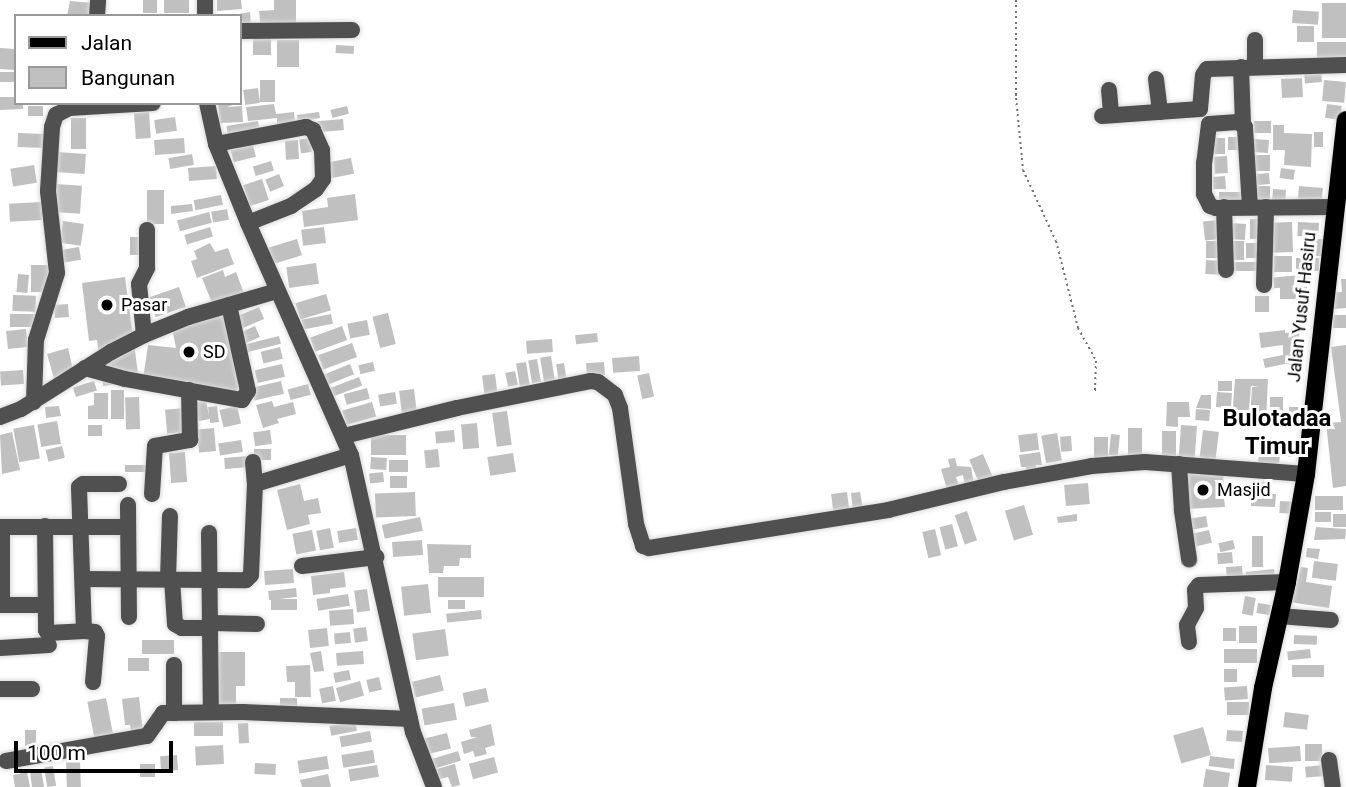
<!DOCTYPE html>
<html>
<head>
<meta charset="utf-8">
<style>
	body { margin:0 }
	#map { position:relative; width:1346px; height:787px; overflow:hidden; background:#fff; font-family:Roboto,sans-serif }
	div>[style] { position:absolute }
	.building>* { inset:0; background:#c0c0c0; transform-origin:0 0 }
	.path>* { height:2px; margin-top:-1px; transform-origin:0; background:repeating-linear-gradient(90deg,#727272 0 2px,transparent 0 5.5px) }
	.roads { filter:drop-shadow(0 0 2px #dbdbdb) drop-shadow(0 0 2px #dbdbdb) }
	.minor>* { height:16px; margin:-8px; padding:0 8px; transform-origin:8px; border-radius:8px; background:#505050 }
	.major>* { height:18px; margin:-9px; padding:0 9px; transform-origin:9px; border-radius:9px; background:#000 }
	.dots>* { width:19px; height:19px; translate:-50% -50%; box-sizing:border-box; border:4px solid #fff; border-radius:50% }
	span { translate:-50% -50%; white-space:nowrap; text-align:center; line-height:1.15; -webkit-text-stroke:6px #fff; paint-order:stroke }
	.poi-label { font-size:18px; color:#000 }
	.left { translate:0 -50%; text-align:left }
	.street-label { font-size:18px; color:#000 }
	.district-label { font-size:24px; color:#000; font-weight:700 }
	.legend { position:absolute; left:14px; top:14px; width:228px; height:91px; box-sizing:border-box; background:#fff; border:2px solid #999; margin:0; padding:9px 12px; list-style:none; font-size:21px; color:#000 }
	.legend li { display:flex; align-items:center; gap:14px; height:35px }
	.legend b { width:35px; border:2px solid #999 }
	.scale { position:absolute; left:14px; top:741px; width:159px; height:32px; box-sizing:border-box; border:4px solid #000; border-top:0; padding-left:9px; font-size:21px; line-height:24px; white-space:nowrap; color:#000; -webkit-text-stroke:5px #fff; paint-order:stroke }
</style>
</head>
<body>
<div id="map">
	<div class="building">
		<i style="left:143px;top:0;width:14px;height:13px"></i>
		<i style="left:164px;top:0;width:25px;height:13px"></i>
		<i style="clip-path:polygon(217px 0,241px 0,242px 9px,217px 11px)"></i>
		<i style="clip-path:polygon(274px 0,296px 0,296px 26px,261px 29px,259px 11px,274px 10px)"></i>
		<i style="clip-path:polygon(70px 1px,93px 3px,92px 16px,67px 16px)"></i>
		<i style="left:1322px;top:3px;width:24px;height:35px"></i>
		<i style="left:1293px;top:10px;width:26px;height:13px;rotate:4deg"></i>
		<i style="clip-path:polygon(250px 12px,251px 26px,240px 27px,240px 16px,228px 16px)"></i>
		<i style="left:1297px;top:26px;width:17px;height:16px"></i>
		<i style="left:253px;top:38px;width:18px;height:17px"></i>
		<i style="left:277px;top:40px;width:22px;height:27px"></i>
		<i style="left:1346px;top:42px;width:16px;height:29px;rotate:90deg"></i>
		<i style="left:336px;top:45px;width:18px;height:8px;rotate:3deg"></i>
		<i style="left:0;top:48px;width:16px;height:21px;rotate:4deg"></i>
		<i style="left:1321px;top:71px;width:11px;height:17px;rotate:85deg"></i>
		<i style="left:16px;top:72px;width:10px;height:16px;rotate:90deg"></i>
		<i style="left:1302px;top:78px;width:19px;height:21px;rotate:87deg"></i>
		<i style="left:260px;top:80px;width:15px;height:22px"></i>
		<i style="left:1324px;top:80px;width:22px;height:21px;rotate:5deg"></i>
		<i style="left:258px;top:88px;width:15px;height:15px;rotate:82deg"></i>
		<i style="clip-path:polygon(0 97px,16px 97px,16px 103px,23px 103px,23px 109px,0 110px)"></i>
		<i style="clip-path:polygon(218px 103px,238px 103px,227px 107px,242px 106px,243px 122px,220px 123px)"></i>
		<i style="clip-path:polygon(274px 104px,276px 114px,294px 112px,295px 124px,277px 126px,277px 118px,248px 121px,246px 107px)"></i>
		<i style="left:1327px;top:104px;width:15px;height:14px;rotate:8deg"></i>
		<i style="left:28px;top:106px;width:15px;height:10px"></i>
		<i style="left:347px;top:106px;width:8px;height:17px;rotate:76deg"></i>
		<i style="left:149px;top:112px;width:26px;height:15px;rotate:86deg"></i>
		<i style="clip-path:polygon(319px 112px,320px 118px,298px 122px,297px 115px)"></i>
		<i style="left:175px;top:117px;width:14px;height:21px;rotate:82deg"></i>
		<i style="left:71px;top:118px;width:15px;height:31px"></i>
		<i style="left:343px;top:119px;width:11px;height:26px;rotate:85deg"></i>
		<i style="left:258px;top:121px;width:13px;height:32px;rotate:81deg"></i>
		<i style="left:1254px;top:121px;width:17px;height:12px"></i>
		<i style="clip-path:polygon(1273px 125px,1284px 125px,1284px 133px,1312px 134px,1311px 167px,1284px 165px,1285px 150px,1273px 150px)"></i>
		<i style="left:1314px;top:132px;width:9px;height:15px"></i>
		<i style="left:18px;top:133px;width:26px;height:14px;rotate:2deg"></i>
		<i style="left:1228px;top:137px;width:17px;height:13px"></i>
		<i style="left:184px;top:138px;width:15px;height:30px;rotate:86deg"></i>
		<i style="left:310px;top:138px;width:14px;height:11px;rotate:82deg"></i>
		<i style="left:1225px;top:138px;width:16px;height:14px;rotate:90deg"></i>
		<i style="left:1253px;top:139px;width:16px;height:13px;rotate:4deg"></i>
		<i style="left:298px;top:140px;width:19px;height:13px;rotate:87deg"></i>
		<i style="left:253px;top:145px;width:12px;height:23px;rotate:76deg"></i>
		<i style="left:57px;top:152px;width:29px;height:20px;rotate:4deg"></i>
		<i style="left:192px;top:154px;width:11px;height:24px;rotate:80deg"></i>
		<i style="left:1253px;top:155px;width:17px;height:16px"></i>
		<i style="left:1227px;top:156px;width:17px;height:13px;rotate:87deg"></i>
		<i style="left:351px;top:158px;width:16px;height:25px;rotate:79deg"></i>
		<i style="left:271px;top:161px;width:10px;height:19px;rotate:73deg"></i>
		<i style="left:34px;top:165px;width:18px;height:24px;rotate:81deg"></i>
		<i style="left:216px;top:166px;width:13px;height:28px;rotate:86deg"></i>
		<i style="left:1281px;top:168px;width:14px;height:10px;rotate:8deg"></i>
		<i style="left:1269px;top:173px;width:11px;height:14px;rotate:85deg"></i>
		<i style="left:279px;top:174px;width:13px;height:15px;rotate:67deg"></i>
		<i style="clip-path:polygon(1225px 176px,1226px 189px,1213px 189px,1213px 177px)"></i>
		<i style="left:262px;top:179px;width:22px;height:20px;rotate:72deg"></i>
		<i style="left:56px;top:184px;width:26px;height:28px;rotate:4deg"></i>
		<i style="left:1255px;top:186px;width:15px;height:17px"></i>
		<i style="left:1299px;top:186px;width:24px;height:13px;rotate:5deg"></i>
		<i style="left:1273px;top:189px;width:13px;height:14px;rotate:4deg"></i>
		<i style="left:147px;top:190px;width:17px;height:34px"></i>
		<i style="left:1241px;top:192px;width:13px;height:22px;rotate:90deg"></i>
		<i style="clip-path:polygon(355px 194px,358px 220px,304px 227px,302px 211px,328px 207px,327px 198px)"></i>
		<i style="left:221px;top:195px;width:10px;height:28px;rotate:79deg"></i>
		<i style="left:41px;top:202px;width:18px;height:32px;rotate:87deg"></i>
		<i style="clip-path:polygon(192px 204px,193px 211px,171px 214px,171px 206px)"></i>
		<i style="left:227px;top:209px;width:11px;height:16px;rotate:80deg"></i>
		<i style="left:209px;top:212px;width:11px;height:33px;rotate:75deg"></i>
		<i style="left:1250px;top:219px;width:12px;height:20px"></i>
		<i style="left:1218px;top:220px;width:19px;height:15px;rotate:84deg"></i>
		<i style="left:63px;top:221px;width:21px;height:22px;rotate:8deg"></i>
		<i style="left:1292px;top:222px;width:30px;height:21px;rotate:88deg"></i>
		<i style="left:1298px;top:222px;width:21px;height:14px;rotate:3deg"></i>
		<i style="left:1230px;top:223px;width:16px;height:16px;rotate:4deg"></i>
		<i style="left:210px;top:227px;width:10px;height:27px;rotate:73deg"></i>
		<i style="left:324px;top:227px;width:16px;height:23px;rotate:83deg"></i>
		<i style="left:144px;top:237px;width:18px;height:14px;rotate:90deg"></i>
		<i style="left:297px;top:239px;width:17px;height:30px;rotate:73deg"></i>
		<i style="left:1307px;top:239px;width:16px;height:17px"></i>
		<i style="left:1221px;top:241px;width:17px;height:15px;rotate:90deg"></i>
		<i style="left:1230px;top:241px;width:14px;height:19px"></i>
		<i style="clip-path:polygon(210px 243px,215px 252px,228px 248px,234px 264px,197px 278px,191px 261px,197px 259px,194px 251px)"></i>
		<i style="left:1246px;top:243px;width:14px;height:15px"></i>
		<i style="left:79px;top:247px;width:13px;height:20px;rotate:81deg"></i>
		<i style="left:1292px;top:256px;width:16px;height:18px;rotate:90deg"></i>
		<i style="left:1296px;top:258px;width:23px;height:13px"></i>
		<i style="left:1206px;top:260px;width:17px;height:14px;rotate:3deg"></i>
		<i style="left:1232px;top:262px;width:29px;height:9px"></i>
		<i style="left:316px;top:263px;width:21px;height:30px;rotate:82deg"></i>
		<i style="left:31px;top:265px;width:17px;height:27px"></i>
		<i style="clip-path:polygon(223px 270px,225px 277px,236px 272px,245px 296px,214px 308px,202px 278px)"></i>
		<i style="left:18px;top:274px;width:11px;height:18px;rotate:5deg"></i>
		<i style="left:1312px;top:274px;width:11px;height:39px;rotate:85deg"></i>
		<i style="clip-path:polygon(125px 277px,139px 381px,103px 386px,97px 340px,89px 341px,82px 283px)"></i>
		<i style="clip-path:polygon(1341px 279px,1346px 279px,1346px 308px,1334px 309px,1332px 292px,1342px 292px)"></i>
		<i style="left:179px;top:287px;width:21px;height:32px;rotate:71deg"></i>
		<i style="left:1307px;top:287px;width:12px;height:27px;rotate:90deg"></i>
		<i style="left:326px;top:294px;width:17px;height:32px;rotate:73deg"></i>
		<i style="left:13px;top:295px;width:23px;height:16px;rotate:2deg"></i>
		<i style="left:1255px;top:296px;width:14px;height:16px"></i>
		<i style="left:68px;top:304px;width:13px;height:14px;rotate:86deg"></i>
		<i style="left:259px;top:307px;width:13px;height:27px;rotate:67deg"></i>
		<i style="clip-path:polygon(223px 310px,232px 355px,235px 355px,234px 366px,240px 395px,143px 379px,148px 345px,176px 348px,172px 328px,207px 320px,206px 316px)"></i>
		<i style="left:388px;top:313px;width:32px;height:16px;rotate:76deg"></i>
		<i style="left:36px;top:314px;width:13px;height:26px;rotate:90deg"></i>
		<i style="left:331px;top:314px;width:10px;height:30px;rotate:79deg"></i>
		<i style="left:1346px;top:315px;width:13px;height:13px;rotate:90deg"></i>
		<i style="left:367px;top:320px;width:15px;height:20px;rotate:79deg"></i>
		<i style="left:255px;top:326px;width:12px;height:15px;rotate:66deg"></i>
		<i style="left:342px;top:326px;width:15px;height:34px;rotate:70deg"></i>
		<i style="left:26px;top:329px;width:18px;height:20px;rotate:84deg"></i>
		<i style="clip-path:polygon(1285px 330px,1285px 333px,1299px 332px,1301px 356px,1289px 357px,1290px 363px,1265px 368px,1263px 359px,1283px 355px,1283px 345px,1261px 348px,1259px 333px)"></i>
		<i style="left:597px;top:333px;width:9px;height:22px;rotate:84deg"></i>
		<i style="left:279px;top:336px;width:8px;height:40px;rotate:76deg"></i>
		<i style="left:552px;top:339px;width:13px;height:26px;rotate:86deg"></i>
		<i style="left:352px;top:343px;width:15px;height:36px;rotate:70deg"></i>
		<i style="clip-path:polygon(1346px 345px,1346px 486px,1333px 488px,1326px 423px,1341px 422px,1331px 347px)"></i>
		<i style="left:280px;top:347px;width:12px;height:20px;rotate:76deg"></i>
		<i style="clip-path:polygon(68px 348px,73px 370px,62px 373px,64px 379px,55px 382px,47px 354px)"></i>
		<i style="left:551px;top:356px;width:26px;height:11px;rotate:81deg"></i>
		<i style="left:639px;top:356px;width:15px;height:27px;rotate:86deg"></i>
		<i style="left:537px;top:359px;width:23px;height:9px;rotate:80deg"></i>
		<i style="left:373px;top:362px;width:9px;height:15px;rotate:77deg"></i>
		<i style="left:526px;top:362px;width:24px;height:10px;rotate:81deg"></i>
		<i style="left:604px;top:362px;width:13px;height:18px;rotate:86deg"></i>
		<i style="left:564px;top:363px;width:20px;height:8px;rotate:81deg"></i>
		<i style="left:282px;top:364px;width:13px;height:28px;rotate:77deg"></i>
		<i style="left:350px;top:364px;width:11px;height:28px;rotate:68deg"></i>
		<i style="left:23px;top:370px;width:14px;height:23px;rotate:86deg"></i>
		<i style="left:515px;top:371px;width:14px;height:10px;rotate:78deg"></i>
		<i style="left:649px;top:373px;width:24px;height:12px;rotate:78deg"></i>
		<i style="left:495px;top:374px;width:23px;height:13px;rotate:83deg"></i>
		<i style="left:359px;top:377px;width:9px;height:32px;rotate:69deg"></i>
		<i style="clip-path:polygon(1235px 379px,1268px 379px,1266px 421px,1250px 420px,1252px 387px,1259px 386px,1251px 386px,1248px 420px,1232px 419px)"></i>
		<i style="left:94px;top:381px;width:10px;height:22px;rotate:73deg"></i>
		<i style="left:281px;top:381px;width:13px;height:30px;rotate:77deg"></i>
		<i style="left:1218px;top:381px;width:14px;height:10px"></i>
		<i style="left:308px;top:384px;width:11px;height:21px;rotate:75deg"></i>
		<i style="left:367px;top:388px;width:11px;height:24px;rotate:75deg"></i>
		<i style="left:414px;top:389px;width:26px;height:15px;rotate:83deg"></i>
		<i style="left:124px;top:390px;width:29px;height:13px;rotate:90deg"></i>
		<i style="left:395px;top:392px;width:12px;height:17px;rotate:81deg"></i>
		<i style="left:1217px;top:392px;width:15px;height:15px;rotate:4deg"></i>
		<i style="clip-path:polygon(94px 393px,108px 393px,108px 419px,88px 419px,88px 406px,94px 405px)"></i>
		<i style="clip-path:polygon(1201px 395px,1211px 395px,1211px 409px,1196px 408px)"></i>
		<i style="left:139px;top:397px;width:32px;height:14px;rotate:88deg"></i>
		<i style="left:1270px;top:397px;width:13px;height:22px"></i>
		<i style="clip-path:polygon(206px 400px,209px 416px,208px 407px,217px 406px,219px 422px,210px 423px,210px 419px,199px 421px,195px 403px)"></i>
		<i style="clip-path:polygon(272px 401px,274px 407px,293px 402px,296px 414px,277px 419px,279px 423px,263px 428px,256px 405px)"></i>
		<i style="left:372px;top:402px;width:15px;height:31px;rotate:74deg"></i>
		<i style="clip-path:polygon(1167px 402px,1189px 402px,1190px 417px,1178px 417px,1178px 427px,1166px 426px)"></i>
		<i style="clip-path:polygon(59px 406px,61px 416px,46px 418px,45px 407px)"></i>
		<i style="left:237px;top:406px;width:18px;height:18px;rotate:77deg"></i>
		<i style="left:1289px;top:407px;width:12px;height:14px"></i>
		<i style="left:185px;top:408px;width:24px;height:20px;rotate:85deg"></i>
		<i style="left:1196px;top:409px;width:14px;height:11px;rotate:4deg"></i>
		<i style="left:507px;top:411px;width:34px;height:15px;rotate:82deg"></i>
		<i style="left:57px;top:421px;width:23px;height:20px;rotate:80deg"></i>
		<i style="left:477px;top:423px;width:25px;height:16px;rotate:85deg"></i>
		<i style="left:34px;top:425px;width:34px;height:21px;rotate:80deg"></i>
		<i style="left:102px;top:425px;width:11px;height:14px;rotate:90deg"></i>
		<i style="left:1181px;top:425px;width:16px;height:36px;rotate:4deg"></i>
		<i style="left:214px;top:428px;width:23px;height:17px;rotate:85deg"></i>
		<i style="left:1128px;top:428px;width:14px;height:32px"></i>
		<i style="left:270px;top:430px;width:14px;height:17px;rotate:82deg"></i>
		<i style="left:454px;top:430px;width:12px;height:19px;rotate:85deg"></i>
		<i style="left:1203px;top:430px;width:16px;height:30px;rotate:7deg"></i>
		<i style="left:1162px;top:431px;width:14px;height:26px"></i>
		<i style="clip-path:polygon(12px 432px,20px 470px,2px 474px,0 435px)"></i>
		<i style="left:1037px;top:433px;width:17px;height:19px;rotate:83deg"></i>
		<i style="left:1057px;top:433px;width:28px;height:16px;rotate:80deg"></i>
		<i style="left:1111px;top:434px;width:9px;height:21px;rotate:6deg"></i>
		<i style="left:371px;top:435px;width:35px;height:20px"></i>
		<i style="left:1071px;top:436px;width:15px;height:11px;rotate:86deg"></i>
		<i style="left:1108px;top:437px;width:24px;height:14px;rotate:90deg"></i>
		<i style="left:241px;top:440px;width:12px;height:23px;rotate:81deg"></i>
		<i style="clip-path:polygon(1282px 444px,1303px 457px,1281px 457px)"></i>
		<i style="left:62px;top:446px;width:12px;height:17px;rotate:76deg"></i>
		<i style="left:271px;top:449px;width:11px;height:17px;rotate:90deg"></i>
		<i style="left:438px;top:449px;width:18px;height:14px;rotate:84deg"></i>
		<i style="left:185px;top:452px;width:30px;height:16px;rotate:86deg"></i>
		<i style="clip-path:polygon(1040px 452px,1042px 465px,1036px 465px,1036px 472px,1027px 473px,1026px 467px,1021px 467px,1019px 455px)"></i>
		<i style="left:513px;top:453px;width:19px;height:26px;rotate:81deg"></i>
		<i style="left:1259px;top:453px;width:21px;height:15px;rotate:5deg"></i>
		<i style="left:983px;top:454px;width:28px;height:15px;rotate:67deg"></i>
		<i style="left:248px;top:456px;width:11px;height:24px;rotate:85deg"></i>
		<i style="left:371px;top:457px;width:16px;height:12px;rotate:4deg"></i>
		<i style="clip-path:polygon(955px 458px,957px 466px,971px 467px,974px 484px,965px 486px,963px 475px,956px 477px,959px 486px,947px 489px,941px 469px,950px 467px,948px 459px)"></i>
		<i style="left:389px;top:460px;width:19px;height:12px"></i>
		<i style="left:146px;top:465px;width:7px;height:21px;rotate:90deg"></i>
		<i style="left:1223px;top:471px;width:36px;height:40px;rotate:87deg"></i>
		<i style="left:383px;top:472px;width:10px;height:14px;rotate:84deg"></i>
		<i style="left:390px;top:476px;width:17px;height:12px"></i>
		<i style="clip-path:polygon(1252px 481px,1265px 482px,1265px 494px,1276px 494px,1275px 507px,1251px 506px)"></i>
		<i style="left:1088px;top:483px;width:21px;height:24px;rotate:85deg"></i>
		<i style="clip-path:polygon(300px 484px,304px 501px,318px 498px,321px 513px,308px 515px,310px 524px,287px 530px,277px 490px)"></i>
		<i style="left:415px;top:492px;width:24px;height:40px;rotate:88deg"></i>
		<i style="left:847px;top:492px;width:17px;height:16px;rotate:83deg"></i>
		<i style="clip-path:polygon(860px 492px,863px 509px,853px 511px,851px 493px)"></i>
		<i style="left:1315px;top:496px;width:28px;height:14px"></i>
		<i style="left:1280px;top:501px;width:18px;height:12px;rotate:3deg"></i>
		<i style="left:1024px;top:505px;width:31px;height:20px;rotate:73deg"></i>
		<i style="left:967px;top:511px;width:31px;height:13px;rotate:71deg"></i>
		<i style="left:1315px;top:512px;width:16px;height:10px"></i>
		<i style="clip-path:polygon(1077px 514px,1077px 521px,1058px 523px,1057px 517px)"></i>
		<i style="left:1333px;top:514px;width:13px;height:13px"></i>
		<i style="left:1206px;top:516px;width:11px;height:15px;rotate:80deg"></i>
		<i style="left:420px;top:517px;width:14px;height:39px;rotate:78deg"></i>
		<i style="left:952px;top:524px;width:23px;height:13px;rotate:75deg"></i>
		<i style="clip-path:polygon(1316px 527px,1346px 529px,1345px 539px,1314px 540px)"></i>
		<i style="left:330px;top:528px;width:20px;height:14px;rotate:79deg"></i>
		<i style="left:356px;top:528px;width:12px;height:19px;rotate:81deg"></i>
		<i style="left:935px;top:529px;width:27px;height:13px;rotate:77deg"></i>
		<i style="left:312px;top:530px;width:21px;height:20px;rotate:79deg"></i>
		<i style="left:1209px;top:530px;width:13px;height:16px;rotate:77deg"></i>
		<i style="left:1252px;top:536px;width:11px;height:31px"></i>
		<i style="left:422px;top:540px;width:15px;height:30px;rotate:86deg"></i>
		<i style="left:1233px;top:540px;width:9px;height:15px;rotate:77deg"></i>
		<i style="clip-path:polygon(427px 544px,471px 545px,471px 558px,460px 558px,459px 566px,444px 566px,443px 573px,429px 573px)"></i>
		<i style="clip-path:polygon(1307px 548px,1320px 549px,1318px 559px,1306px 557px)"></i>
		<i style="left:1232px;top:552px;width:11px;height:15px;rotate:85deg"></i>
		<i style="left:1314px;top:561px;width:24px;height:17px;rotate:7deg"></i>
		<i style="left:1242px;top:566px;width:14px;height:16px;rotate:86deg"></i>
		<i style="clip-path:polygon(1301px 567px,1308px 568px,1306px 582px,1332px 586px,1329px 608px,1289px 602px,1291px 587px,1295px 588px)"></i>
		<i style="left:293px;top:569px;width:14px;height:29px;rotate:86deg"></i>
		<i style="clip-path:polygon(1274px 569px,1275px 578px,1246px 580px,1246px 572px)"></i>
		<i style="clip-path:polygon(344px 572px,346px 587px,330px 589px,330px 593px,313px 595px,311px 576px)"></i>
		<i style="left:484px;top:577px;width:20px;height:46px;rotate:90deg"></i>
		<i style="left:428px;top:584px;width:29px;height:27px;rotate:84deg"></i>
		<i style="left:296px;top:588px;width:9px;height:28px;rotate:84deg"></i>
		<i style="left:367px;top:589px;width:22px;height:13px;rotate:82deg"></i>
		<i style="left:348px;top:594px;width:12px;height:32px;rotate:81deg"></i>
		<i style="left:1245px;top:596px;width:11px;height:18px;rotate:10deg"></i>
		<i style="left:297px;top:599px;width:11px;height:26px;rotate:90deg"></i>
		<i style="left:448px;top:600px;width:17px;height:9px"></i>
		<i style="left:1258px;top:603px;width:13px;height:10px;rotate:9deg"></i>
		<i style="left:353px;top:609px;width:15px;height:24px;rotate:86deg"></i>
		<i style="left:481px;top:610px;width:9px;height:35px;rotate:84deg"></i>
		<i style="left:1239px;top:626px;width:18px;height:17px"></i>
		<i style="left:366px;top:627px;width:14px;height:13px;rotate:82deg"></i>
		<i style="left:327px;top:628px;width:18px;height:19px;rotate:84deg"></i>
		<i style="left:1223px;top:628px;width:13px;height:13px"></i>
		<i style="left:445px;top:629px;width:27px;height:33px;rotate:82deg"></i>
		<i style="left:350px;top:632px;width:11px;height:16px;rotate:85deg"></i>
		<i style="left:1294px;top:635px;width:23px;height:9px;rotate:2deg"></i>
		<i style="left:142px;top:640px;width:32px;height:14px"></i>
		<i style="left:1224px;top:649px;width:33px;height:14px"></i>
		<i style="left:1310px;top:649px;width:9px;height:23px;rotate:84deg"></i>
		<i style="clip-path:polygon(321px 651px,324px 671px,314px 672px,310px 653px)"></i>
		<i style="left:363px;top:651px;width:13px;height:27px;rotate:86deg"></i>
		<i style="clip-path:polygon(217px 652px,245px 652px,245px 686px,236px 686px,236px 705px,218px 706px)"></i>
		<i style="left:128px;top:658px;width:21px;height:13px"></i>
		<i style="clip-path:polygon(310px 665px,311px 697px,295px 697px,295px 682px,287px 682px,286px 666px)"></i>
		<i style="left:1292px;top:665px;width:32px;height:12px"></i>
		<i style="left:1224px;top:669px;width:13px;height:13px"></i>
		<i style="left:349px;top:670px;width:10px;height:16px;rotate:79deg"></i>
		<i style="left:440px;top:675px;width:16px;height:29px;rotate:76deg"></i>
		<i style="left:379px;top:677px;width:13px;height:13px;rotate:77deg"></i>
		<i style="left:360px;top:681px;width:15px;height:25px;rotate:74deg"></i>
		<i style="left:333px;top:686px;width:15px;height:14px;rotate:79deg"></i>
		<i style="left:1247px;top:686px;width:13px;height:23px;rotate:86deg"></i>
		<i style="left:486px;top:688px;width:14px;height:24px;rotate:78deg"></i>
		<i style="clip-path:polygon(139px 697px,143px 733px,132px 735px,130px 725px,125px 725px,122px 699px)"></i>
		<i style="left:106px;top:698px;width:37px;height:19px;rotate:79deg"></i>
		<i style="left:280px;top:698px;width:17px;height:14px"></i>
		<i style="left:1249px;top:702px;width:13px;height:22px;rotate:90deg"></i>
		<i style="left:454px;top:703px;width:17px;height:33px;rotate:80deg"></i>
		<i style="left:1285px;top:712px;width:24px;height:15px;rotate:7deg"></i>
		<i style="left:355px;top:721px;width:10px;height:26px;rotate:79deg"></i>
		<i style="left:223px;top:722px;width:14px;height:29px;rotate:90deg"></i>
		<i style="left:248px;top:723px;width:20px;height:10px;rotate:87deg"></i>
		<i style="clip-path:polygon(491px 724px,495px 745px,485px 748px,487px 754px,475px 757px,473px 751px,464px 754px,461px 742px,477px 737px,471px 737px,469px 730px)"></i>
		<i style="left:1203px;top:727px;width:29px;height:31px;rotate:74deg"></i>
		<i style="left:25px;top:730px;width:11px;height:16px"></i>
		<i style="left:1227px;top:730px;width:16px;height:11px;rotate:4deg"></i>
		<i style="left:370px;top:731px;width:11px;height:31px;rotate:80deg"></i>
		<i style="left:447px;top:733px;width:16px;height:23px;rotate:76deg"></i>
		<i style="left:1305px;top:744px;width:17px;height:17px"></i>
		<i style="left:223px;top:745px;width:19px;height:28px;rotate:87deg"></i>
		<i style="left:1300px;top:746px;width:15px;height:32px;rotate:86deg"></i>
		<i style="left:373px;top:750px;width:13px;height:32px;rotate:81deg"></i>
		<i style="left:458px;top:751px;width:10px;height:28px;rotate:73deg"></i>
		<i style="left:177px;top:755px;width:15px;height:17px;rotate:86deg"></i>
		<i style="left:327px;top:756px;width:13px;height:30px;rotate:81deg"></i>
		<i style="left:1210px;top:756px;width:25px;height:10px;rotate:7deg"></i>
		<i style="left:494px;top:757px;width:16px;height:26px;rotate:75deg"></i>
		<i style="left:80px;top:761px;width:26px;height:14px;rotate:88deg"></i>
		<i style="left:255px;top:763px;width:21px;height:11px;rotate:3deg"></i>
		<i style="left:140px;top:764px;width:15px;height:13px"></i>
		<i style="clip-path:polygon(455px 764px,460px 785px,452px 787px,448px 777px,436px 780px,433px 770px)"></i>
		<i style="left:377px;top:765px;width:12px;height:29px;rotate:81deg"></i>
		<i style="left:1266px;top:765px;width:27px;height:15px;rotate:4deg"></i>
		<i style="left:1324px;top:765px;width:11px;height:19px;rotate:85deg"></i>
		<i style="left:53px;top:766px;width:20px;height:9px;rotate:81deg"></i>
		<i style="clip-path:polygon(41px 769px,44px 787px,32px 787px,30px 771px)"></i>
		<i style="clip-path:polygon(1206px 769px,1230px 773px,1228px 787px,1203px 787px)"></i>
		<i style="clip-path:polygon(27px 772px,30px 787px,15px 787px,13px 775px)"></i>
		<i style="clip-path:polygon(328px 774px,331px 787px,302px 787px,300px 780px)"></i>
	</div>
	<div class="path">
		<i style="left:1016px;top:0;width:98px;rotate:90deg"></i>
		<i style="left:1016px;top:98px;width:72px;rotate:84.4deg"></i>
		<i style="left:1023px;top:170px;width:78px;rotate:65.1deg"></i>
		<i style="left:1056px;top:241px;width:90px;rotate:75.8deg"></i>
		<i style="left:1078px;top:328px;width:38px;rotate:61deg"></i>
		<i style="left:1096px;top:361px;width:31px;rotate:92deg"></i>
	</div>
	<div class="roads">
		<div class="minor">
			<i style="left:205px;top:0;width:16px;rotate:90deg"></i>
			<i style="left:97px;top:16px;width:16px;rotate:-86deg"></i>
			<i style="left:240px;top:31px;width:112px;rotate:-0.5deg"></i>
			<i style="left:1241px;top:67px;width:57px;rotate:88deg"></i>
			<i style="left:1255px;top:67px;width:27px;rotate:-90deg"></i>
			<i style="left:1156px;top:79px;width:33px;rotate:83deg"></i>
			<i style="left:1109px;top:90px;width:25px;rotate:85deg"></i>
			<i style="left:207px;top:103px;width:42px;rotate:77.6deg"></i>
			<i style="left:216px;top:144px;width:85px;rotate:67.9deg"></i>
			<i style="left:248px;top:223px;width:254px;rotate:66.1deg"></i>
			<i style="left:351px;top:455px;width:284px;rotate:77.4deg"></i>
			<i style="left:413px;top:732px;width:59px;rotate:69.1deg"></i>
			<i style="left:1102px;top:116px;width:98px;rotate:-4.1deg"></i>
			<i style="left:1200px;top:109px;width:34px;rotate:-85deg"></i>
			<i style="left:1203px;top:75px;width:7px;rotate:-56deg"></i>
			<i style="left:1207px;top:69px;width:139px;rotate:-1.6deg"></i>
			<i style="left:216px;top:144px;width:92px;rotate:-10.7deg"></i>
			<i style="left:306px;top:127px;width:8px;rotate:23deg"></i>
			<i style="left:313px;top:130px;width:22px;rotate:66deg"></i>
			<i style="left:322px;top:150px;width:29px;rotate:88deg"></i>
			<i style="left:323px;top:179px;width:12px;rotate:125deg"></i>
			<i style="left:316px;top:189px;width:30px;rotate:146deg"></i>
			<i style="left:291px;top:206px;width:46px;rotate:158.4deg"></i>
			<i style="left:1224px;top:207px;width:63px;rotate:88.2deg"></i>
			<i style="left:1250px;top:207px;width:80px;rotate:-93.6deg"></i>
			<i style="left:1245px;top:127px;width:9px;rotate:-144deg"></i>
			<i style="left:1238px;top:122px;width:29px;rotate:176deg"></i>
			<i style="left:1209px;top:124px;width:39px;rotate:97deg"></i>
			<i style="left:1204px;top:163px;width:31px;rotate:90deg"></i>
			<i style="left:1204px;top:194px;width:13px;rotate:63deg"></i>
			<i style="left:1210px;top:206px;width:6px;rotate:18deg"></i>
			<i style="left:1216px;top:208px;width:118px;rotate:-0.5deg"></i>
			<i style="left:1264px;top:285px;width:78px;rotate:-88.5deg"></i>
			<i style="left:144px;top:335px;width:51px;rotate:-95.6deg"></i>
			<i style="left:139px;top:284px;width:18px;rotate:-63deg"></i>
			<i style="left:147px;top:268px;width:38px;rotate:-90deg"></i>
			<i style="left:85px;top:368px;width:41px;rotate:15.4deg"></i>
			<i style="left:125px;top:379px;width:119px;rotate:10.2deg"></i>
			<i style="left:242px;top:400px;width:11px;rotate:-56deg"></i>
			<i style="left:248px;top:391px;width:88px;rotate:-102.5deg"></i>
			<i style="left:34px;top:402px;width:62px;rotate:-88.2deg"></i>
			<i style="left:36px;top:340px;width:70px;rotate:-72.6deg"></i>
			<i style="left:57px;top:273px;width:82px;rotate:-96.3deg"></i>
			<i style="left:48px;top:191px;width:64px;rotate:-86.4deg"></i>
			<i style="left:52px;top:127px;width:13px;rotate:-72deg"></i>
			<i style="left:56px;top:115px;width:15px;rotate:-28deg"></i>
			<i style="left:69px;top:108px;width:84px;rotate:-3.4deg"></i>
			<i style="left:0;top:417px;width:22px;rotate:-21deg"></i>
			<i style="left:21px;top:409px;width:107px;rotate:-32.3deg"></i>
			<i style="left:111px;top:352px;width:37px;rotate:-27deg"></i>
			<i style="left:144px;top:335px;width:48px;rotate:-22.2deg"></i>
			<i style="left:188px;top:317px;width:93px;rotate:-16.3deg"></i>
			<i style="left:344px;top:436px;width:116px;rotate:-13.9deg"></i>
			<i style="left:457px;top:408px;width:137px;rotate:-11.4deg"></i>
			<i style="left:591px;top:381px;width:7px;rotate:8deg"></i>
			<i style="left:598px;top:382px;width:21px;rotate:37deg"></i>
			<i style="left:615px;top:395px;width:14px;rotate:69deg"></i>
			<i style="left:620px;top:408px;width:117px;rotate:82.1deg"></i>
			<i style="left:636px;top:524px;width:23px;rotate:72deg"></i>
			<i style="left:643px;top:546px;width:6px;rotate:18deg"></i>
			<i style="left:649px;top:548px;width:242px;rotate:-9deg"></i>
			<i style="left:888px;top:510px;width:119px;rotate:-13.6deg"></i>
			<i style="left:1004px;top:482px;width:89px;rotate:-10.3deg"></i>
			<i style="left:1092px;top:466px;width:53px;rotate:-4.3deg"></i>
			<i style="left:1145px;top:462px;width:161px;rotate:4.3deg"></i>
			<i style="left:253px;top:462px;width:22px;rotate:85deg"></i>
			<i style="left:1179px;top:464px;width:47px;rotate:86.3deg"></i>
			<i style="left:1182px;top:511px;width:49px;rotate:81.7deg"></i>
			<i style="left:152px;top:494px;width:48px;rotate:-86.4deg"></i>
			<i style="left:155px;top:446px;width:36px;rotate:-10deg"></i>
			<i style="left:190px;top:440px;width:50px;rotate:-91.1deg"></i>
			<i style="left:128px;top:505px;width:112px;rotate:89.5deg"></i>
			<i style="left:45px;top:526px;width:104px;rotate:89.4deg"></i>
			<i style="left:46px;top:630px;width:4px;rotate:56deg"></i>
			<i style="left:48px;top:633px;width:36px;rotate:-3deg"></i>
			<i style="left:0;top:527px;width:128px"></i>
			<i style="left:209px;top:533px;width:179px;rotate:89.4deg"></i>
			<i style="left:302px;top:566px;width:75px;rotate:-6.9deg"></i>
			<i style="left:84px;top:579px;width:162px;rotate:0.4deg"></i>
			<i style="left:246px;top:580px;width:7px;rotate:-45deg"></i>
			<i style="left:251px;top:575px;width:91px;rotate:-87.5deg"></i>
			<i style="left:255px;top:484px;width:100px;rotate:-16.8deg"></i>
			<i style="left:168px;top:579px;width:63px;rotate:-88.2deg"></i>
			<i style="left:172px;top:579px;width:45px;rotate:86.2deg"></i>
			<i style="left:175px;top:624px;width:8px;rotate:30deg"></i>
			<i style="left:182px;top:628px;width:29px"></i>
			<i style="left:0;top:605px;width:44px"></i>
			<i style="left:2px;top:605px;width:78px;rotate:-90deg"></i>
			<i style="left:1279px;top:616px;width:52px;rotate:4.4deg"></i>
			<i style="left:211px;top:623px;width:46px;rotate:1.2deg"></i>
			<i style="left:1189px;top:642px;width:17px;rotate:-97deg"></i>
			<i style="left:1187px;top:625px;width:19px;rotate:-62deg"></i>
			<i style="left:1196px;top:608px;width:18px;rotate:-93deg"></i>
			<i style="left:1195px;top:590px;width:6px;rotate:-51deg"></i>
			<i style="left:1199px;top:585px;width:88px;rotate:-2deg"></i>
			<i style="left:0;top:648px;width:49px;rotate:-3.5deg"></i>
			<i style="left:174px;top:665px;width:48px;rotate:90deg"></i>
			<i style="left:93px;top:682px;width:46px;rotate:-85deg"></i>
			<i style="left:97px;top:636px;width:4px;rotate:-117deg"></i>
			<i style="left:95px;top:632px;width:11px;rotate:-175deg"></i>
			<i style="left:84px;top:631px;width:144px;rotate:-92deg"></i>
			<i style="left:79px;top:487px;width:5px;rotate:-37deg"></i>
			<i style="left:83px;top:484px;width:36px"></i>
			<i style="left:0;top:689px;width:32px"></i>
			<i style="left:1329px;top:760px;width:27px;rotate:82deg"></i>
			<i style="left:6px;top:761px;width:143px;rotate:-10.1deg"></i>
			<i style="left:147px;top:736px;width:28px;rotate:-55deg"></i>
			<i style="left:163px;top:713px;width:81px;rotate:-0.7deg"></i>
			<i style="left:244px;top:712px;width:166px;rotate:2.4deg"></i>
		</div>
		<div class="major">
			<i style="left:1247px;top:787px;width:100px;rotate:-80.8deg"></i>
			<i style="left:1263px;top:688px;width:109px;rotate:-77.2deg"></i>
			<i style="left:1287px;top:582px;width:110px;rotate:-80deg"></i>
			<i style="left:1306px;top:474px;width:356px;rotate:-83.6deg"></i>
		</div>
	</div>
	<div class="dots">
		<i style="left:107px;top:305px;background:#000"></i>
		<i style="left:189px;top:352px;background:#000"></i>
		<i style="left:1203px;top:490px;background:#000"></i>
	</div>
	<div class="poi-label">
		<span class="left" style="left:121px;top:305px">Pasar</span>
		<span class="left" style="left:203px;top:352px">SD</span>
		<span class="left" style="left:1217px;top:490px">Masjid</span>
	</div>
	<div class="street-label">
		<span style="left:1302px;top:307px;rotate:-84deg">Jalan Yusuf Hasiru</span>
	</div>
	<div class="district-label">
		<span style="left:1277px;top:433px">Bulotadaa<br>Timur</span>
	</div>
	<ul class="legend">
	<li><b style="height:9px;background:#000"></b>Jalan</li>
	<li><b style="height:19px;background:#c0c0c0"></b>Bangunan</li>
	</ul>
	<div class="scale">100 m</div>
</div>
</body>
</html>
